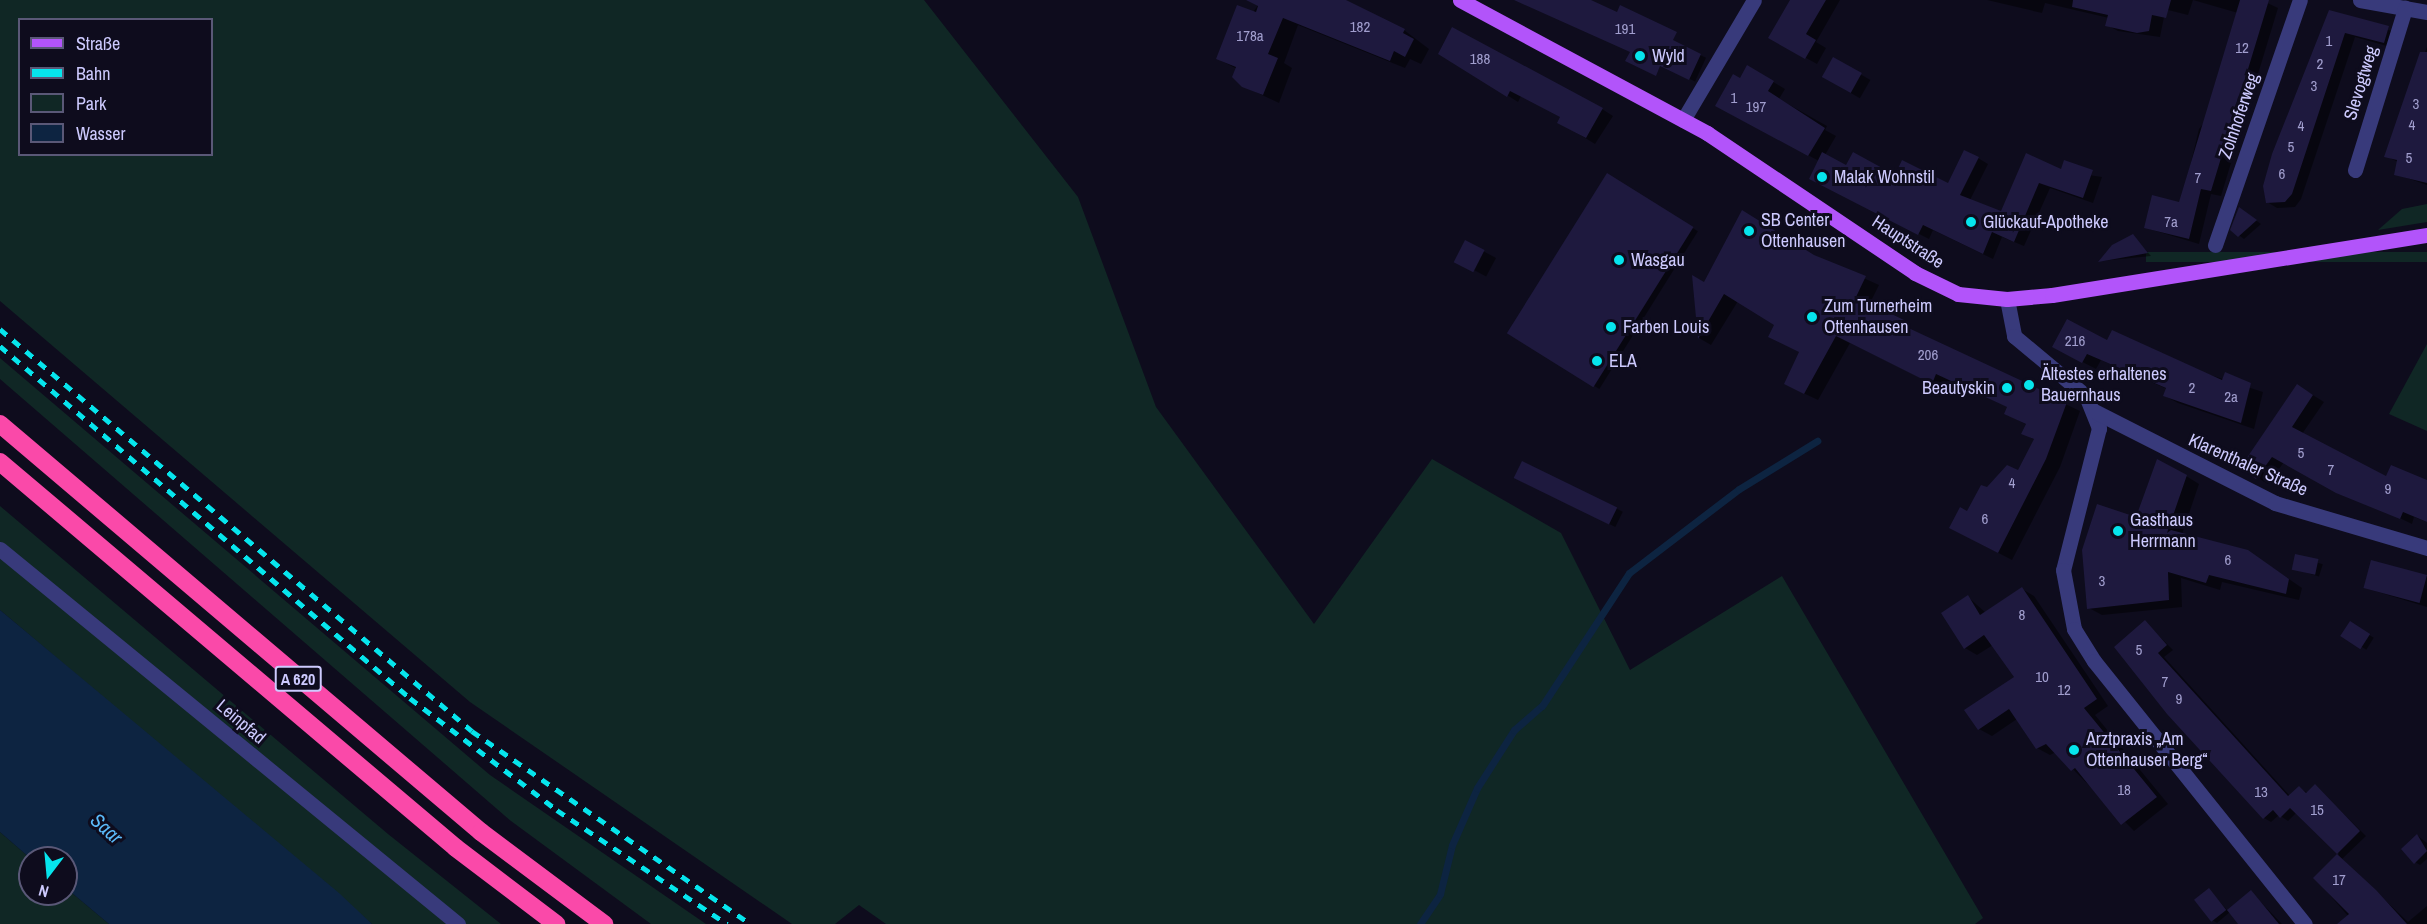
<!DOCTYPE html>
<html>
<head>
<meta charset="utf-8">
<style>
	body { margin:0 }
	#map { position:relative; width:2427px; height:924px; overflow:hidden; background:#0e0c1d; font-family:"Archivo Narrow",sans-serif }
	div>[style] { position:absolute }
	.green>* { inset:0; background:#102725; transform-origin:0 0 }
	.water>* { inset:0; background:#0d2441 }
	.shadow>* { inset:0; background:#0007; transform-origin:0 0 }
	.stream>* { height:7px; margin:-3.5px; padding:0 3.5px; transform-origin:3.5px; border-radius:3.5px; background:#0d2441 }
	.building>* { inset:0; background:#1e193e; transform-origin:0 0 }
	.minor>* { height:15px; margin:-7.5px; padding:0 7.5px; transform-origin:7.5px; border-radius:7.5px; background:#383a7b }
	.major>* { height:15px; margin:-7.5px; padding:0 7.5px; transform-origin:7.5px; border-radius:7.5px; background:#b254fa }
	.highway>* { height:18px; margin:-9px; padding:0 9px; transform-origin:9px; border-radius:9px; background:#fa49a9 }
	.rail>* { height:4.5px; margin-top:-2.25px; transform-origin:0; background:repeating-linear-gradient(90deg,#06e5ed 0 9px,transparent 0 17px) }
	.dots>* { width:16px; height:16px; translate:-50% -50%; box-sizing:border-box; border:3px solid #0e0c1d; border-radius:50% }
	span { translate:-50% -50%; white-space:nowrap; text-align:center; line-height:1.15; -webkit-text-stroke:6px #0e0c1d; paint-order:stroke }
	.number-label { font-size:15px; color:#a19ece }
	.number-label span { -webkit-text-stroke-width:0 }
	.shield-label span { padding:2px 4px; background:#0e0c1d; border:2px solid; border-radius:4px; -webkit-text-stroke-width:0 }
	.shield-label { font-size:16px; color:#cdcafe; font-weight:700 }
	.poi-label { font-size:18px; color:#cdcafe }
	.left { translate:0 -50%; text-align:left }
	.right { translate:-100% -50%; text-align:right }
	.street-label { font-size:18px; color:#cdcafe }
	.water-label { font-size:20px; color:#5bbbfb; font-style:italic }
	.legend { position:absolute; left:18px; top:18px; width:195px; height:138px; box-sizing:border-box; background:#0e0c1d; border:2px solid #5a5877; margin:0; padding:8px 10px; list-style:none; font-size:18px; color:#cdcafe }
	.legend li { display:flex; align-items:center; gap:12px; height:30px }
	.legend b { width:30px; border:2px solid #5a5877 }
	.north { position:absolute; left:18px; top:846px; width:60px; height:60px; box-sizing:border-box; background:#0e0c1d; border:2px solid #5a5877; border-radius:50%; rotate:196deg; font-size:16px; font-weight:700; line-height:24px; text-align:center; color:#cdcafe }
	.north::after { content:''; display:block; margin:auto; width:21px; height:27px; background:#06e5ed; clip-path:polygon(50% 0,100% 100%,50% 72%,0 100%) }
</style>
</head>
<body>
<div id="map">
	<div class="green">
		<i style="clip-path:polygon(evenodd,0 0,924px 0,1078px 197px,1156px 407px,1314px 624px,1432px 459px,1561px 533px,1630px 670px,1782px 576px,1983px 918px,1975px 924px,886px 924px,859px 905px,835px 924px,792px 924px,470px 702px,0 301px,0 0,20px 20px,212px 20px,212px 154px,20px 154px,20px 20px)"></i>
		<i style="clip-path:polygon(2427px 204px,2427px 222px,2378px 230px,2402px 209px)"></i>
		<i style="left:2427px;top:252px;width:10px;height:281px;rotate:90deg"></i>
		<i style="clip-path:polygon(2427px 344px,2427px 431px,2389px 414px)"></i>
		<i style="clip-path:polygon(0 358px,490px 775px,706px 924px,651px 924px,511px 821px,0 379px)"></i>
		<i style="clip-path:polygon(0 506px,388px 834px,501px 924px,372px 924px,0 610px)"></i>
		<i style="clip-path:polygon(0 832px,30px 858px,30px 894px,66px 894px,66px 888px,109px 924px,0 924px)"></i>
	</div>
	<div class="water">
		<i style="clip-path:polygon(0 610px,339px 893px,372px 924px,109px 924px,66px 888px,66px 858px,30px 858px,0 832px)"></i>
	</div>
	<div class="shadow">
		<i style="clip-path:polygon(1262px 0,1342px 0,1404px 30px,1429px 49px,1421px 64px,1410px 59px,1405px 68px,1298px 25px,1284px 63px,1292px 68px,1279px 103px,1243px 86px,1237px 69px,1218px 59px)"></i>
		<i style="clip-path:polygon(1793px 0,1840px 0,1816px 42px,1826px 48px,1817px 64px,1770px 38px)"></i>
		<i style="clip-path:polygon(1987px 0,2130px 0,2165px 12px,2160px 37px,2118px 31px,2107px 25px,2109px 18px,2045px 3px,2042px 13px)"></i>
		<i style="clip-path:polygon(2157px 0,2261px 0,2278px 8px,2221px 196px,2211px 194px,2199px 244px,2146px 228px,2181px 204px,2199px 129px,2207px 119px,2238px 13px,2193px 0,2188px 15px,2168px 10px)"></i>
		<i style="clip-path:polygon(2330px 12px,2398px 33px,2394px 48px,2355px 37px,2301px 199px,2295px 207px,2277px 208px,2267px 202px)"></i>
		<i style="clip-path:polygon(2427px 47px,2427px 185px,2396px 174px,2398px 162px,2386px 156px)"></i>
		<i style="left:1687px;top:49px;width:21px;height:26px;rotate:25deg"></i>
		<i style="clip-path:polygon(1440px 53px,1602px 109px,1613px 116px,1595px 144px,1559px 122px,1562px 117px,1521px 96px,1518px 102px)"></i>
		<i style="left:1834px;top:59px;width:42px;height:21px;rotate:30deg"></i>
		<i style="clip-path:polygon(1748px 67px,1785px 89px,1779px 99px,1827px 126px,1825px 130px,1836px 136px,1825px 155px,1847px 167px,1948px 185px,1978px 158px,1988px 164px,1970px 200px,2001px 213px,2026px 155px,2062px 171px,2102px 177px,2093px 203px,2050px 188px,2024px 246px,2002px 237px,1993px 259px,1933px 230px,1929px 239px,1821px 184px,1819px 161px,1729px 113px)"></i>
		<i style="left:1608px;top:175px;width:106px;height:186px;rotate:32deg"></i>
		<i style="clip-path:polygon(2244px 212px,2261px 224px,2244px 239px,2232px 230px)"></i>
		<i style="clip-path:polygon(2133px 236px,2151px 256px,2101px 261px)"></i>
		<i style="left:1466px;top:242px;width:34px;height:21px;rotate:28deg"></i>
		<i style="clip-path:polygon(1817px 257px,1879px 285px,1869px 305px,1915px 333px,2080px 411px,2060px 467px,2012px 560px,1964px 535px,1968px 513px,1987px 489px,2019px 472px,2035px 440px,2023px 433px,2027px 425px,2005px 413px,2008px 407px,1950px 380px,1946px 390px,1850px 343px,1818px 400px,1799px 391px,1801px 352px,1776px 325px,1738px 301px,1711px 345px,1699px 338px,1694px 277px,1705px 283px)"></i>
		<i style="clip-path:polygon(2108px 342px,2263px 392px,2254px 429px,2178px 403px,2165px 396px,2167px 389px,2101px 360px,2096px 369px,2067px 354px)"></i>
		<i style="clip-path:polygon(2308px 392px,2324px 402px,2302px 434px,2387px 478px,2427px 484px,2427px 522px,2414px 517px,2412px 524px,2284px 462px,2268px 484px,2242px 468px)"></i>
		<i style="left:1523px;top:463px;width:111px;height:17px;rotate:26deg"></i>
		<i style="clip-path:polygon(2186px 476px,2199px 484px,2182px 534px,2261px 560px,2302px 588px,2299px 600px,2222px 582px,2220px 590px,2181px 578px,2182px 607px,2102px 615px,2089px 608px,2137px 519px)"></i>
		<i style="left:2296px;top:556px;width:28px;height:13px;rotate:17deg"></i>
		<i style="clip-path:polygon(2372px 562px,2427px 576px,2427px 607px,2365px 588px)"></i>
		<i style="clip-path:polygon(2022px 589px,2034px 596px,2108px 706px,2095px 715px,2168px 804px,2134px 831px,2056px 752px,2050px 755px,2037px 748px,2017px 719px,1992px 736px,1979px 729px,2017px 678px,1993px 645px,1977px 655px,1965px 648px,1968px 597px,1986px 613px)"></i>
		<i style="clip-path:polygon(2145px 622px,2173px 650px,2164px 657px,2290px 796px,2299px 788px,2308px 793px,2315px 786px,2366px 836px,2342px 859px,2408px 922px,2427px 906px,2427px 924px,2355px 924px,2315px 878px,2339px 854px,2297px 812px,2288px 821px,2279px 815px,2271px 822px,2264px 818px,2116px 647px)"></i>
		<i style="left:2350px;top:623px;width:28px;height:14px;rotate:32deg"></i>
		<i style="clip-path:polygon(2418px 836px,2427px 843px,2427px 859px,2420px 865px,2415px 862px)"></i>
		<i style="clip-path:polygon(2209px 890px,2228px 911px,2251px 892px,2282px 924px,2240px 924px,2230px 912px,2217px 923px,2212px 920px)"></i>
	</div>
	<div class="stream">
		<i style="left:1420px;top:924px;width:36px;rotate:-56deg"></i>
		<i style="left:1440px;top:894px;width:50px;rotate:-76.2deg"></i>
		<i style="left:1452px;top:845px;width:62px;rotate:-66.3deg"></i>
		<i style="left:1477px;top:788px;width:69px;rotate:-57.5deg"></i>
		<i style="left:1514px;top:730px;width:37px;rotate:-41deg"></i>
		<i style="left:1542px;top:706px;width:159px;rotate:-56.8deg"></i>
		<i style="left:1629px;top:573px;width:138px;rotate:-37.4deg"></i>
		<i style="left:1739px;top:489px;width:92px;rotate:-31.6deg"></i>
	</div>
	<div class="building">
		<i style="clip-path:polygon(1246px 0,1346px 0,1405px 29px,1403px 33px,1414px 39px,1405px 57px,1394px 51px,1390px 61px,1283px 18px,1268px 54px,1278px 58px,1263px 95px,1242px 87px,1232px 77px,1236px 67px,1216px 59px,1237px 5px,1256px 12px,1258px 6px)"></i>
		<i style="clip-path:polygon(1514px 0,1591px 0,1617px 12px,1620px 5px,1677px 32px,1673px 40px,1701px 54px,1689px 80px,1660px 66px,1656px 76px,1625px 61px,1630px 52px)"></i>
		<i style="clip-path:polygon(1790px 0,1826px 0,1806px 34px,1816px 40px,1805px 59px,1768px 38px)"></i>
		<i style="clip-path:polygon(2073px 0,2171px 0,2166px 18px,2152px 15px,2149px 31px,2137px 33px,2105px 26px,2108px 15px,2072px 7px)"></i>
		<i style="clip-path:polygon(2240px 0,2269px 0,2211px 191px,2201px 189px,2189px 239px,2144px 228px,2152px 195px,2179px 202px)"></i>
		<i style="clip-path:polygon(2329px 10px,2389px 26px,2384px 43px,2345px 33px,2292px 194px,2285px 202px,2266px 203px,2263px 186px,2272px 154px)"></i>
		<i style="clip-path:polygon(1452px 27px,1603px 108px,1586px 138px,1557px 123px,1560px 117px,1510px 91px,1507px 97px,1438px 54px)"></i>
		<i style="clip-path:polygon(2420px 52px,2427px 52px,2427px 183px,2394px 175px,2397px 160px,2384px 157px)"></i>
		<i style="left:1833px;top:57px;width:33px;height:23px;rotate:29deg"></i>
		<i style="clip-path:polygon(1747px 65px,1774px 81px,1768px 91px,1825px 128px,1808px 156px,1715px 106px,1733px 74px,1740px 78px)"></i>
		<i style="clip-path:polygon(1964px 150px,1979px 157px,1960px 195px,2001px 211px,2026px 153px,2061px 169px,2064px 160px,2093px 170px,2083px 198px,2039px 183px,2014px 242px,1992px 232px,1983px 254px,1923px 225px,1918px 235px,1809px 179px,1822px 152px,1846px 165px,1853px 152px,1895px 175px,1902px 160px,1948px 183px)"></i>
		<i style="left:1607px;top:173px;width:102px;height:189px;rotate:32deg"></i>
		<i style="clip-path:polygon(2239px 207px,2257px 220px,2238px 237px,2230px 230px)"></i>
		<i style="clip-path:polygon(1742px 210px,1814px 255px,1866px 276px,1856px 297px,1904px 320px,1902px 325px,2067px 402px,2046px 459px,1998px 553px,1949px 528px,1960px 507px,1967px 511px,1981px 485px,1987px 487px,2007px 465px,2018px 470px,2034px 439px,2021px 434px,2026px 424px,2004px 414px,2007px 407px,1936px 374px,1932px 384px,1836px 336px,1804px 394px,1784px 384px,1799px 352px,1768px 337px,1774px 325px,1724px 294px,1698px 339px,1692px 275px,1704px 282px)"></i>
		<i style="clip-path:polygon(2133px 234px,2148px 253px,2098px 262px,2112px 245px)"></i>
		<i style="left:1465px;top:240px;width:22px;height:25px;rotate:27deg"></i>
		<i style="clip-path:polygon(2067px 319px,2107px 340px,2112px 330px,2222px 380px,2225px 372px,2251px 383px,2241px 423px,2163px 396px,2166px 388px,2087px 354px,2082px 363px,2052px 347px)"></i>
		<i style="clip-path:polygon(2297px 384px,2313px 395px,2292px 427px,2386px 476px,2391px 465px,2427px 480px,2427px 522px,2403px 512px,2400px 519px,2336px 493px,2272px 457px,2256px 479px,2240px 468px)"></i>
		<i style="clip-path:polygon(2157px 459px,2187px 475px,2167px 533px,2171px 530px,2248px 550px,2289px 579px,2286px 594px,2209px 575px,2206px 583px,2168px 572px,2169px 600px,2087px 609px,2082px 550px,2097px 504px,2136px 517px)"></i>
		<i style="left:1522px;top:461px;width:106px;height:19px;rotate:26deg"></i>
		<i style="left:2295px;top:554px;width:24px;height:16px;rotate:12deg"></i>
		<i style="left:2371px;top:560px;width:58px;height:29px;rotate:15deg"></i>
		<i style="clip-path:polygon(2022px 587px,2097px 699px,2084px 708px,2157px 797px,2121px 825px,2075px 768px,2071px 771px,2046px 744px,2036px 749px,2009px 709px,1978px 730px,1964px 710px,2014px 677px,1984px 635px,1964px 649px,1941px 613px,1968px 595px,1980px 615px)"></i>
		<i style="clip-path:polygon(2145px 620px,2167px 645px,2158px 653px,2288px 796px,2299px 786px,2306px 793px,2315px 784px,2360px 831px,2337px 854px,2290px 808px,2280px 818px,2273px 810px,2263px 819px,2167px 714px,2114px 647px)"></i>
		<i style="left:2350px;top:621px;width:24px;height:18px;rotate:33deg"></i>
		<i style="clip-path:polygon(2417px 834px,2427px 851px,2414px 864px,2401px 849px)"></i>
		<i style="clip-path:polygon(2337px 854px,2376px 890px,2407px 924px,2337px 924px,2349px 914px,2313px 878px)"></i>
		<i style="left:2209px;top:888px;width:28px;height:19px;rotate:52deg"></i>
		<i style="clip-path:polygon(2251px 890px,2279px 924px,2238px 924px,2227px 910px)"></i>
	</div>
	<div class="minor">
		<i style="left:2360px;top:0;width:68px;rotate:10.2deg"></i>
		<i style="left:1683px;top:120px;width:139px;rotate:-59.4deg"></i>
		<i style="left:2355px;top:170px;width:170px;rotate:-72.8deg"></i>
		<i style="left:2215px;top:245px;width:259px;rotate:-70.9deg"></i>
		<i style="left:2007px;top:299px;width:38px;rotate:79deg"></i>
		<i style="left:2014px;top:336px;width:94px;rotate:39.8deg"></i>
		<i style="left:2086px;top:396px;width:35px;rotate:68deg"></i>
		<i style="left:2099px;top:428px;width:146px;rotate:104.2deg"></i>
		<i style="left:2063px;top:570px;width:60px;rotate:79.4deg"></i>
		<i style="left:2074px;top:629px;width:38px;rotate:58deg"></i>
		<i style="left:2094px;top:661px;width:337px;rotate:51.3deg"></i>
		<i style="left:2094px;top:411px;width:203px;rotate:26.9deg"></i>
		<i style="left:2275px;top:503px;width:159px;rotate:16.5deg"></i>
		<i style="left:0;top:549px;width:592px;rotate:39.31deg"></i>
	</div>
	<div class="major">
		<i style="left:1460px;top:0;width:281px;rotate:28.3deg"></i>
		<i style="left:1707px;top:133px;width:251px;rotate:33.9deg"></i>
		<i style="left:1915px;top:273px;width:48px;rotate:26deg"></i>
		<i style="left:1958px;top:294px;width:49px;rotate:5.8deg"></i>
		<i style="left:2007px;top:299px;width:45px;rotate:-5.1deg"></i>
		<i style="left:2052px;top:295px;width:380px;rotate:-9.1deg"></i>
	</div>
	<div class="highway">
		<i style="left:0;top:424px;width:631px;rotate:40.31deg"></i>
		<i style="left:481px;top:832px;width:154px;rotate:36.8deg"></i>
		<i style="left:0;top:462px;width:597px;rotate:40.25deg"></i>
		<i style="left:456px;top:848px;width:126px;rotate:37.2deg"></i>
	</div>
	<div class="rail">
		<i style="left:0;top:329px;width:620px;rotate:40.42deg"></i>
		<i style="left:472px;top:731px;width:339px;rotate:34.7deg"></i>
		<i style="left:0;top:346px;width:540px;rotate:40.65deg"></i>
		<i style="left:410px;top:698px;width:185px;rotate:37.3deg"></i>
		<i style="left:557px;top:810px;width:205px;rotate:33.8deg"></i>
	</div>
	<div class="dots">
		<i style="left:1640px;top:56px;background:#06e5ed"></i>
		<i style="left:1822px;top:177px;background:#06e5ed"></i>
		<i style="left:1971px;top:222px;background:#06e5ed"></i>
		<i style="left:1749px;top:231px;background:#06e5ed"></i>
		<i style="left:1619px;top:260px;background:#06e5ed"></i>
		<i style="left:1812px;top:317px;background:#06e5ed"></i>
		<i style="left:1611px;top:327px;background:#06e5ed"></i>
		<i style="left:1597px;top:361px;background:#06e5ed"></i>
		<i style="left:2029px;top:385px;background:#06e5ed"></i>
		<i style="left:2007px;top:388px;background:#06e5ed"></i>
		<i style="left:2118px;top:531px;background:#06e5ed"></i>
		<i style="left:2074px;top:750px;background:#06e5ed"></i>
	</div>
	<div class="number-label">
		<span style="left:1360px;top:27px">182</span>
		<span style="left:1625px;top:29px">191</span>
		<span style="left:1250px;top:36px">178a</span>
		<span style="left:2329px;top:41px">1</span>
		<span style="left:2242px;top:48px">12</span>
		<span style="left:1480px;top:59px">188</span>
		<span style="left:2320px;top:64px">2</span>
		<span style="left:2314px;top:86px">3</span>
		<span style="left:1734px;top:98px">1</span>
		<span style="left:2416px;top:104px">3</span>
		<span style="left:1756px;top:107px">197</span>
		<span style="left:2412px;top:125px">4</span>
		<span style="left:2301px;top:126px">4</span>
		<span style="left:2291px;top:147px">5</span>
		<span style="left:2409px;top:158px">5</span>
		<span style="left:2282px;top:174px">6</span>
		<span style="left:2198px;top:178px">7</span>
		<span style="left:2171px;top:222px">7a</span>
		<span style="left:2075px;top:341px">216</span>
		<span style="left:1928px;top:355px">206</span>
		<span style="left:2192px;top:388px">2</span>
		<span style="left:2231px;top:397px">2a</span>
		<span style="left:2301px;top:453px">5</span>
		<span style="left:2331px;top:470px">7</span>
		<span style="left:2012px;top:483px">4</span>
		<span style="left:2388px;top:489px">9</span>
		<span style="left:1985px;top:519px">6</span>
		<span style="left:2228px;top:560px">6</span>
		<span style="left:2102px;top:581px">3</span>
		<span style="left:2022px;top:615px">8</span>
		<span style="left:2139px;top:650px">5</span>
		<span style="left:2042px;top:677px">10</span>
		<span style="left:2165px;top:682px">7</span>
		<span style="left:2064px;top:690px">12</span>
		<span style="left:2179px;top:699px">9</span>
		<span style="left:2124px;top:790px">18</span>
		<span style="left:2261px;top:792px">13</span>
		<span style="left:2317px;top:810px">15</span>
		<span style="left:2339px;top:880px">17</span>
	</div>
	<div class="shield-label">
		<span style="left:298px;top:679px">A 620</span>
	</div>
	<div class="poi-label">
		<span class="left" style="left:1652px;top:56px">Wyld</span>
		<span class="left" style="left:1834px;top:177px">Malak Wohnstil</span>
		<span class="left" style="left:1761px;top:231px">SB Center<br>Ottenhausen</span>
		<span class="left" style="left:1983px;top:222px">Glückauf-Apotheke</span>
		<span class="left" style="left:1631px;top:260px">Wasgau</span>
		<span class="left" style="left:1824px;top:317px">Zum Turnerheim<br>Ottenhausen</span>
		<span class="left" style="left:1623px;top:327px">Farben Louis</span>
		<span class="left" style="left:1609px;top:361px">ELA</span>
		<span class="left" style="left:2041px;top:385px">Ältestes erhaltenes<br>Bauernhaus</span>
		<span class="right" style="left:1995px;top:388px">Beautyskin</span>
		<span class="left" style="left:2130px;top:531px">Gasthaus<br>Herrmann</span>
		<span class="left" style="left:2086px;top:750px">Arztpraxis „Am<br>Ottenhauser Berg“</span>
	</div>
	<div class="street-label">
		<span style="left:2361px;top:83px;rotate:-73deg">Slevogtweg</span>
		<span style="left:2239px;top:116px;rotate:-71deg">Zolnhoferweg</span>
		<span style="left:1908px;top:242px;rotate:33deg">Hauptstraße</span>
		<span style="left:2248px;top:465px;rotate:24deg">Klarenthaler Straße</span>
		<span style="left:241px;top:722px;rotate:40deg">Leinpfad</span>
	</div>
	<div class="water-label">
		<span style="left:107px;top:828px;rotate:42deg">Saar</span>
	</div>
	<ul class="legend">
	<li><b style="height:8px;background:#b254fa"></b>Straße</li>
	<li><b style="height:8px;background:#06e5ed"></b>Bahn</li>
	<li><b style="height:16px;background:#102725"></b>Park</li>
	<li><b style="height:16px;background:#0d2441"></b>Wasser</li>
	</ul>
	<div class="north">N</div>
</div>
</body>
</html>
